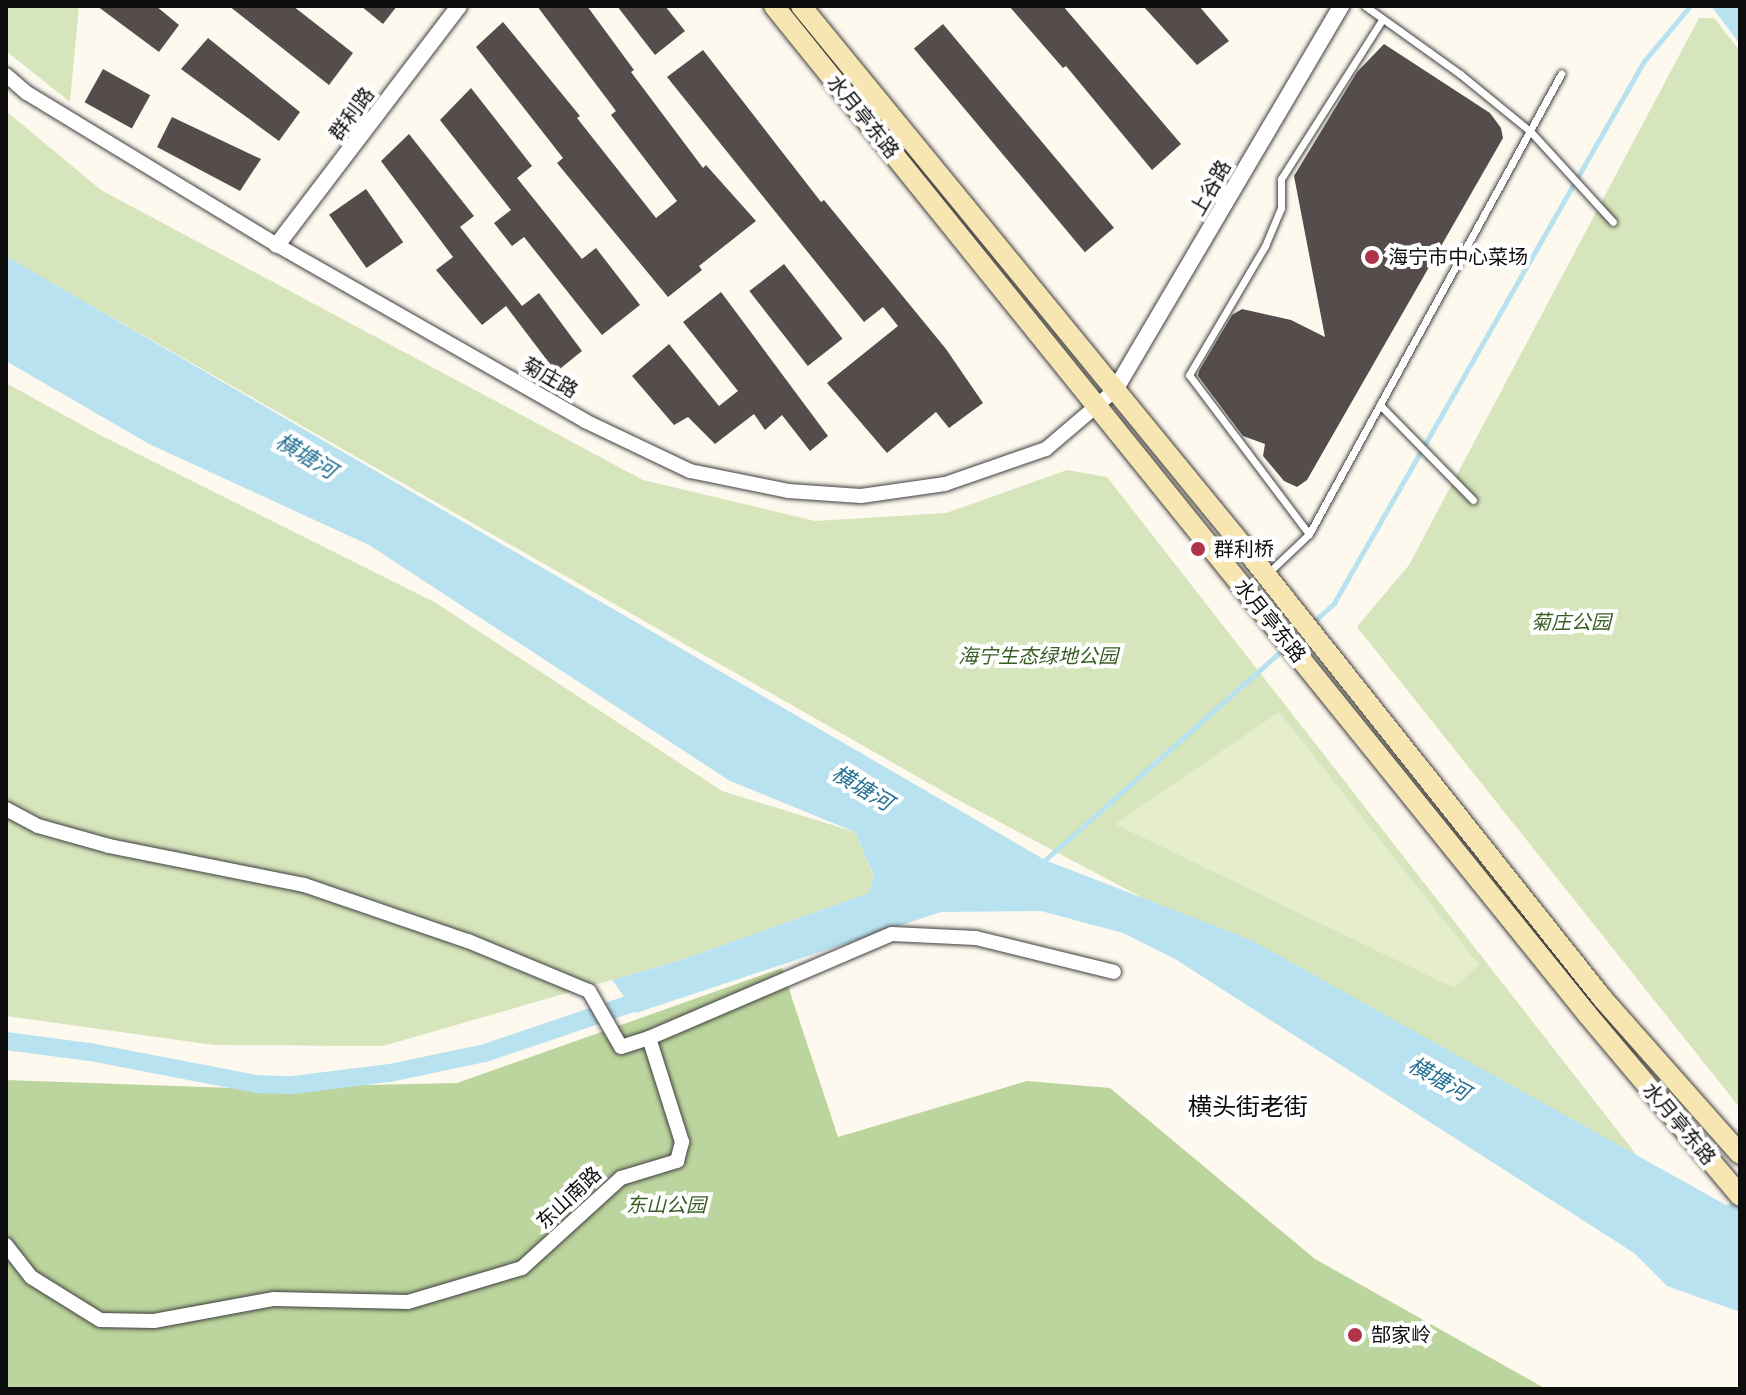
<!DOCTYPE html>
<html>
<head>
<meta charset="utf-8">
<style>
	body { margin:0 }
	#map { position:relative; width:1746px; height:1395px; overflow:hidden; background:#fdf9ef; font-family:Bitter,"Noto Sans SC",serif }
	div>[style] { position:absolute }
	.green>* { inset:0; background:#d6e5bc }
	.forest>* { inset:0; background:#bcd49d }
	.pitch>* { inset:0; background:#e6edcd }
	.water>* { inset:0; background:#b9e2f0 }
	.stream>* { height:5px; margin:-2.5px; padding:0 2.5px; transform-origin:2.5px; border-radius:2.5px; background:#b9e2f0 }
	.canal>* { height:18px; margin:-9px; padding:0 9px; transform-origin:9px; border-radius:9px; background:#b9e2f0 }
	.building>* { inset:0; background:#554d4b; transform-origin:0 0 }
	.roads { filter:drop-shadow(0 0 2px #404040) drop-shadow(0 0 2px #404040) }
	.service>* { height:7px; margin:-3.5px; padding:0 3.5px; transform-origin:3.5px; border-radius:3.5px; background:#fff }
	.minor>* { height:14px; margin:-7px; padding:0 7px; transform-origin:7px; border-radius:7px; background:#fff }
	.tertiary>* { height:16px; margin:-8px; padding:0 8px; transform-origin:8px; border-radius:8px; background:#fff }
	.secondary>* { height:20px; margin:-10px; padding:0 10px; transform-origin:10px; border-radius:10px; background:#f7e6b1 }
	.dots>* { width:22px; height:22px; translate:-50% -50%; box-sizing:border-box; border:4px solid #fff; border-radius:50% }
	span { translate:-50% -50%; white-space:nowrap; text-align:center; line-height:1.15; -webkit-text-stroke:8px #fff; paint-order:stroke }
	.street-label { font-size:20px; color:#0d0d0d }
	.poi-label { font-size:20px; color:#0d0d0d }
	.left { translate:0 -50%; text-align:left }
	.park-label { font-size:20px; color:#385e24; font-style:italic }
	.water-label { font-size:22px; color:#237092; font-style:italic }
	.quarter-label { font-size:24px; color:#0d0d0d }
	.frame { position:absolute; inset:0; border:8px solid #0d0d0d; pointer-events:none }
</style>
</head>
<body>
<div id="map">
	<div class="green">
		<i style="clip-path:polygon(6px 6px,79px 6px,70px 102px,6px 51px)"></i>
		<i style="clip-path:polygon(1699px 18px,1714px 18px,1740px 51px,1740px 1108px,1357px 627px,1409px 565px)"></i>
		<i style="clip-path:polygon(6px 111px,101px 190px,643px 480px,815px 521px,946px 513px,1067px 470px,1107px 477px,1643px 1163px,960px 801px,6px 257px)"></i>
		<i style="clip-path:polygon(6px 383px,100px 435px,436px 603px,722px 791px,855px 832px,874px 877px,869px 893px,678px 961px,383px 1046px,214px 1045px,6px 1016px)"></i>
	</div>
	<div class="forest">
		<i style="clip-path:polygon(782px 968px,838px 1137px,1027px 1081px,1110px 1088px,1315px 1259px,1546px 1389px,6px 1389px,6px 1080px,233px 1088px,457px 1083px)"></i>
	</div>
	<div class="pitch">
		<i style="clip-path:polygon(1279px 712px,1479px 965px,1454px 988px,1115px 824px)"></i>
	</div>
	<div class="water">
		<i style="clip-path:polygon(1711px 6px,1740px 6px,1740px 44px)"></i>
		<i style="clip-path:polygon(6px 256px,1045px 860px,1251px 940px,1726px 1205px,1740px 1202px,1740px 1312px,1667px 1286px,1634px 1253px,1175px 959px,1123px 933px,1041px 911px,941px 912px,636px 1013px,612px 980px,678px 961px,869px 893px,874px 876px,855px 832px,730px 781px,369px 545px,149px 444px,6px 361px)"></i>
	</div>
	<div class="stream">
		<i style="left:1311px;top:624px;width:31px;rotate:-42deg"></i>
		<i style="left:1334px;top:603px;width:624px;rotate:-60.23deg"></i>
		<i style="left:1644px;top:61px;width:72px;rotate:-50.1deg"></i>
		<i style="left:1045px;top:860px;width:322px;rotate:-41.5deg"></i>
	</div>
	<div class="canal">
		<i style="left:6px;top:1041px;width:85px;rotate:7.5deg"></i>
		<i style="left:90px;top:1052px;width:169px;rotate:10.9deg"></i>
		<i style="left:256px;top:1084px;width:37px;rotate:2deg"></i>
		<i style="left:293px;top:1085px;width:98px;rotate:-7.1deg"></i>
		<i style="left:390px;top:1073px;width:97px;rotate:-11.9deg"></i>
		<i style="left:485px;top:1053px;width:177px;rotate:-18.7deg"></i>
	</div>
	<div class="building">
		<i style="clip-path:polygon(97px 6px,156px 6px,179px 25px,159px 52px)"></i>
		<i style="clip-path:polygon(229px 6px,293px 6px,353px 53px,329px 85px)"></i>
		<i style="clip-path:polygon(361px 6px,397px 6px,383px 24px)"></i>
		<i style="clip-path:polygon(537px 6px,587px 6px,634px 70px,631px 72px,703px 168px,706px 165px,756px 221px,699px 266px,702px 270px,668px 297px,557px 163px,563px 158px,476px 47px,503px 22px,580px 116px,577px 118px,656px 218px,677px 201px,611px 115px,616px 111px)"></i>
		<i style="clip-path:polygon(617px 6px,665px 6px,685px 31px,655px 55px)"></i>
		<i style="clip-path:polygon(1009px 6px,1063px 6px,1181px 144px,1152px 170px,1066px 66px,1063px 68px)"></i>
		<i style="clip-path:polygon(1143px 6px,1199px 6px,1229px 41px,1197px 65px)"></i>
		<i style="left:943px;top:24px;width:266px;height:38px;rotate:50deg"></i>
		<i style="clip-path:polygon(208px 38px,300px 112px,279px 141px,181px 69px)"></i>
		<i style="clip-path:polygon(1384px 44px,1490px 113px,1501px 128px,1503px 138px,1307px 480px,1297px 487px,1284px 481px,1263px 456px,1265px 444px,1243px 436px,1198px 376px,1199px 371px,1232px 315px,1242px 309px,1291px 320px,1325px 337px,1294px 176px,1357px 72px)"></i>
		<i style="clip-path:polygon(703px 50px,821px 202px,824px 200px,946px 349px,983px 403px,949px 428px,936px 412px,887px 453px,827px 383px,898px 326px,883px 307px,864px 322px,667px 77px)"></i>
		<i style="left:103px;top:69px;width:54px;height:38px;rotate:29deg"></i>
		<i style="clip-path:polygon(471px 88px,532px 166px,517px 178px,582px 259px,596px 248px,640px 305px,602px 335px,524px 237px,512px 246px,494px 223px,511px 210px,440px 120px)"></i>
		<i style="clip-path:polygon(172px 117px,261px 159px,240px 191px,157px 147px)"></i>
		<i style="clip-path:polygon(409px 134px,474px 216px,460px 227px,522px 306px,539px 293px,582px 351px,556px 372px,506px 306px,482px 325px,436px 270px,453px 257px,381px 161px)"></i>
		<i style="left:366px;top:189px;width:65px;height:45px;rotate:55deg"></i>
		<i style="left:784px;top:264px;width:95px;height:44px;rotate:52deg"></i>
		<i style="clip-path:polygon(721px 292px,828px 436px,810px 451px,782px 415px,765px 430px,754px 414px,715px 444px,688px 417px,674px 425px,632px 376px,669px 344px,719px 406px,738px 391px,683px 322px)"></i>
	</div>
	<div class="roads">
		<div class="service">
			<i style="left:1365px;top:6px;width:117px;rotate:35.6deg"></i>
			<i style="left:1460px;top:74px;width:90px;rotate:39.2deg"></i>
			<i style="left:1530px;top:131px;width:123px;rotate:47.6deg"></i>
			<i style="left:1380px;top:405px;width:133px;rotate:45.6deg"></i>
			<i style="left:1309px;top:534px;width:199px;rotate:-127deg"></i>
			<i style="left:1189px;top:375px;width:150px;rotate:-59.5deg"></i>
			<i style="left:1265px;top:246px;width:41px;rotate:-67.2deg"></i>
			<i style="left:1281px;top:208px;width:29px;rotate:-90deg"></i>
			<i style="left:1281px;top:179px;width:188px;rotate:-57.6deg"></i>
			<i style="left:1267px;top:574px;width:58px;rotate:-43.6deg"></i>
			<i style="left:1309px;top:534px;width:525px;rotate:-61.28deg"></i>
		</div>
		<div class="minor">
			<i style="left:6px;top:75px;width:28px;rotate:41deg"></i>
			<i style="left:27px;top:93px;width:293px;rotate:31.3deg"></i>
			<i style="left:277px;top:245px;width:355px;rotate:29.7deg"></i>
			<i style="left:585px;top:421px;width:116px;rotate:25.5deg"></i>
			<i style="left:690px;top:471px;width:100px;rotate:11.5deg"></i>
			<i style="left:788px;top:491px;width:73px;rotate:3.9deg"></i>
			<i style="left:861px;top:496px;width:85px;rotate:-8.1deg"></i>
			<i style="left:945px;top:484px;width:107px;rotate:-19.1deg"></i>
			<i style="left:1046px;top:449px;width:91px;rotate:-40.5deg"></i>
			<i style="left:6px;top:809px;width:36px;rotate:28deg"></i>
			<i style="left:38px;top:826px;width:74px;rotate:15.7deg"></i>
			<i style="left:109px;top:846px;width:199px;rotate:11.3deg"></i>
			<i style="left:304px;top:885px;width:173px;rotate:18.9deg"></i>
			<i style="left:468px;top:941px;width:131px;rotate:22.5deg"></i>
			<i style="left:589px;top:991px;width:64px;rotate:60.3deg"></i>
			<i style="left:621px;top:1047px;width:29px;rotate:-18deg"></i>
			<i style="left:6px;top:1245px;width:41px;rotate:52deg"></i>
			<i style="left:31px;top:1277px;width:81px;rotate:31.9deg"></i>
			<i style="left:100px;top:1320px;width:54px;rotate:1.1deg"></i>
			<i style="left:154px;top:1321px;width:122px;rotate:-10.4deg"></i>
			<i style="left:274px;top:1299px;width:134px;rotate:1.3deg"></i>
			<i style="left:408px;top:1302px;width:119px;rotate:-16.6deg"></i>
			<i style="left:522px;top:1268px;width:134px;rotate:-42.3deg"></i>
			<i style="left:621px;top:1178px;width:59px;rotate:-16.9deg"></i>
			<i style="left:677px;top:1161px;width:20px;rotate:-75deg"></i>
			<i style="left:682px;top:1142px;width:109px;rotate:-107.6deg"></i>
			<i style="left:649px;top:1038px;width:264px;rotate:-23.2deg"></i>
			<i style="left:892px;top:934px;width:84px;rotate:2.7deg"></i>
			<i style="left:976px;top:938px;width:142px;rotate:13.8deg"></i>
		</div>
		<div class="tertiary">
			<i style="left:277px;top:245px;width:300px;rotate:-52.7deg"></i>
			<i style="left:1115px;top:390px;width:446px;rotate:-59.5deg"></i>
		</div>
		<div class="secondary">
			<i style="left:774px;top:6px;width:1295px;rotate:51.11deg"></i>
			<i style="left:1587px;top:1014px;width:238px;rotate:49.9deg"></i>
			<i style="left:801px;top:6px;width:698px;rotate:50.7deg"></i>
			<i style="left:1243px;top:546px;width:579px;rotate:51.53deg"></i>
			<i style="left:1603px;top:999px;width:207px;rotate:48.5deg"></i>
		</div>
	</div>
	<div class="dots">
		<i style="left:1372px;top:257px;background:#af3349"></i>
		<i style="left:1198px;top:549px;background:#af3349"></i>
		<i style="left:1355px;top:1335px;background:#af3349"></i>
	</div>
	<div class="street-label">
		<span style="left:352px;top:114px;rotate:-53deg">群利路</span>
		<span style="left:863px;top:117px;rotate:51deg">水月亭东路</span>
		<span style="left:1211px;top:188px;rotate:-60deg">上谷路</span>
		<span style="left:550px;top:378px;rotate:30deg">菊庄路</span>
		<span style="left:1270px;top:621px;rotate:51deg">水月亭东路</span>
		<span style="left:1679px;top:1124px;rotate:50deg">水月亭东路</span>
		<span style="left:569px;top:1198px;rotate:-43deg">东山南路</span>
	</div>
	<div class="poi-label">
		<span class="left" style="left:1388px;top:257px">海宁市中心菜场</span>
		<span class="left" style="left:1214px;top:549px">群利桥</span>
		<span class="left" style="left:1371px;top:1335px">郜家岭</span>
	</div>
	<div class="park-label">
		<span style="left:1571px;top:622px">菊庄公园</span>
		<span style="left:1038px;top:656px">海宁生态绿地公园</span>
		<span style="left:666px;top:1205px">东山公园</span>
	</div>
	<div class="water-label">
		<span style="left:306px;top:456px;rotate:31deg">横塘河</span>
		<span style="left:862px;top:788px;rotate:31deg">横塘河</span>
		<span style="left:1439px;top:1079px;rotate:29deg">横塘河</span>
	</div>
	<div class="quarter-label">
		<span style="left:1248px;top:1108px">横头街老街</span>
	</div>
	<div class="frame"></div>
</div>
</body>
</html>
